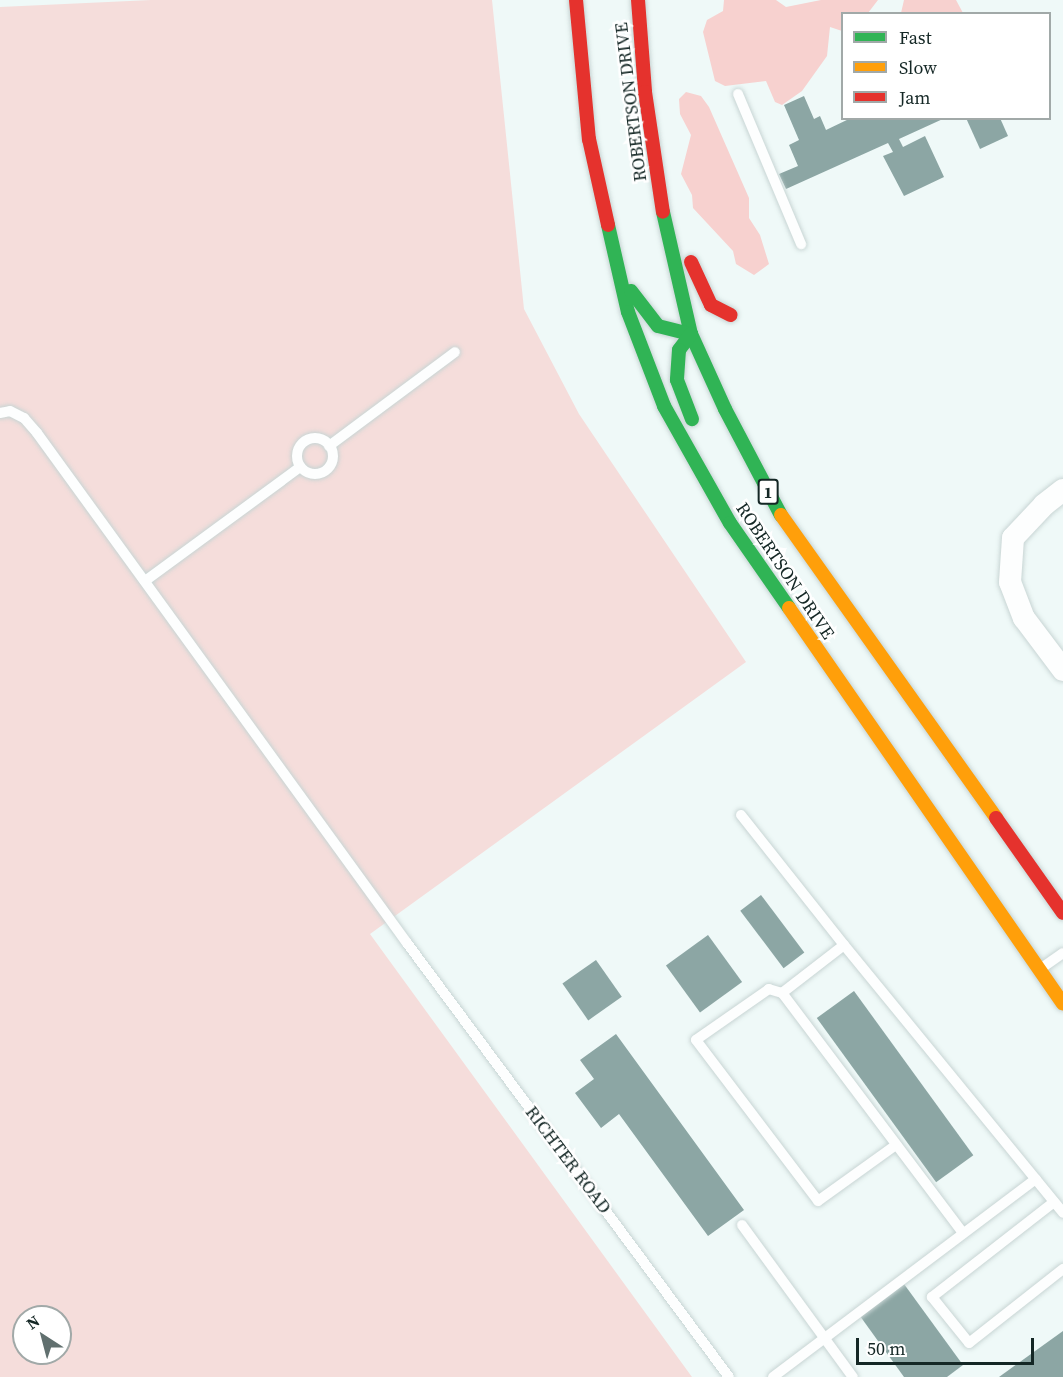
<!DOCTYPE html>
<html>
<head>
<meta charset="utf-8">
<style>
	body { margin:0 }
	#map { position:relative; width:1063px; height:1377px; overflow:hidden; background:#eff9f8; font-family:"Source Serif 4",serif }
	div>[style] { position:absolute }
	.green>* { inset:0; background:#f5dddb }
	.forest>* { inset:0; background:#f7d1cf }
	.building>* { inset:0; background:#8ca6a4; transform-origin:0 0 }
	.roads { filter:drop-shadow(0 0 2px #c8d5d4) drop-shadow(0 0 2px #c8d5d4) }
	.lane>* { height:10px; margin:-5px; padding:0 5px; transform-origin:5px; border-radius:5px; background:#fdfefe }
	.lane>.ring { margin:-5px; padding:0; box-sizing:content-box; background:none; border:10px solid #fdfefe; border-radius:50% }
	.street>* { height:22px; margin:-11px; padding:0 11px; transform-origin:11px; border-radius:11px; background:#fdfefe }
	.fast>* { height:14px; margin:-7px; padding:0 7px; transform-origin:7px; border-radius:7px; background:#30b455 }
	.slow>* { height:14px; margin:-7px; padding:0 7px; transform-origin:7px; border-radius:7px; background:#ff9f0a }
	.jam>* { height:14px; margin:-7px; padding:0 7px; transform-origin:7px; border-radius:7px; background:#e5322d }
	span { translate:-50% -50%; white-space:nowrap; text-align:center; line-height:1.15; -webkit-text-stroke:5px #fff; paint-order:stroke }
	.shield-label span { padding:2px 4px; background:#fff; border:2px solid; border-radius:4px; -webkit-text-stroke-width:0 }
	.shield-label { font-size:16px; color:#142725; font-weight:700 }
	.street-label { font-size:18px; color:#142725 }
	.legend { position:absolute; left:841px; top:12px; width:210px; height:108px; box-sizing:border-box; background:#fff; border:2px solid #a1a9a8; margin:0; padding:8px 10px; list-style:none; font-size:18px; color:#142725 }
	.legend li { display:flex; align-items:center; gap:12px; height:30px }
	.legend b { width:30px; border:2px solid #a1a9a8 }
	.north { position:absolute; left:12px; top:1305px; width:60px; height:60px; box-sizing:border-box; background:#fff; border:2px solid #a1a9a8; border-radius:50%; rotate:324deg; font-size:16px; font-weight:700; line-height:24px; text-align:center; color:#142725 }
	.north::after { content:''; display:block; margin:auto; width:21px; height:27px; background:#61706f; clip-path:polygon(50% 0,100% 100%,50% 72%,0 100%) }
	.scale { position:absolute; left:856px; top:1338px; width:178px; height:27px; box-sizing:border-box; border:3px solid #142725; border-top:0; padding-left:8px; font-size:18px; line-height:21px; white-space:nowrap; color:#142725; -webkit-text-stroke:4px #fff; paint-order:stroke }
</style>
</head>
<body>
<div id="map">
	<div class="green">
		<i style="clip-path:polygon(evenodd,151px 0,492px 0,524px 309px,579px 414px,746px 662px,370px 934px,692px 1377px,0 1377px,0 7px,151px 0,24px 1317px,60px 1317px,60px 1353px,24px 1353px,24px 1317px)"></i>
	</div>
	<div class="forest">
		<i style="clip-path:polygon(724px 0,776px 0,786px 7px,821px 0,878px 0,868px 13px,842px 14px,842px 31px,830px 27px,827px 56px,802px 91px,782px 105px,775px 102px,766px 81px,725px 86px,715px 81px,703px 32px,707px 20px,723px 11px)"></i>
		<i style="clip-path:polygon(904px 0,956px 0,963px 13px,901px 13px)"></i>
		<i style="clip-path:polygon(686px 92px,701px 96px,709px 107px,749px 198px,749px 218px,760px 235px,769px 264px,754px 275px,736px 264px,733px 251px,693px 208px,692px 195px,681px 174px,691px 135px,680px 114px,679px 99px)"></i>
	</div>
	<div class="building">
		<i style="clip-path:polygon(804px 96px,814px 119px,820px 116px,826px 130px,851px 118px,945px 118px,899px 139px,903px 147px,925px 136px,944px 177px,904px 196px,883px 156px,893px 152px,888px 143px,786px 189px,779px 174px,798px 166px,789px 145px,799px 140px,784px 105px)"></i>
		<i style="clip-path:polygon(966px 118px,1000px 118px,1008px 136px,980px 149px)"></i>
		<i style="left:761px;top:895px;width:72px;height:26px;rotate:53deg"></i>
		<i style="left:708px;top:935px;width:58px;height:52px;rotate:54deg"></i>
		<i style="left:596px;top:960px;width:45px;height:41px;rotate:55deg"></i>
		<i style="left:854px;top:991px;width:203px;height:46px;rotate:54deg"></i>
		<i style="clip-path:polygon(616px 1034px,744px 1210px,708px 1236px,619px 1114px,601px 1128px,575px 1093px,594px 1079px,580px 1060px)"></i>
		<i style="clip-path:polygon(904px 1284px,963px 1365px,947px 1377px,904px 1377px,860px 1316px)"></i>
		<i style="clip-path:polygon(1063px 1331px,1063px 1377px,999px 1377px)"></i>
	</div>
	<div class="roads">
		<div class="lane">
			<i style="left:738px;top:94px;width:163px;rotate:67.2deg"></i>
			<i style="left:0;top:413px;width:10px;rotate:-11deg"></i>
			<i style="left:10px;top:411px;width:16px;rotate:27deg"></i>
			<i style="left:24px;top:418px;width:20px;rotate:49deg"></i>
			<i style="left:37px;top:433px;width:630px;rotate:54.04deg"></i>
			<i style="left:407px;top:943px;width:540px;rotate:53.43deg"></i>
			<i class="ring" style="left:297px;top:438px;width:26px;height:26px"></i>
			<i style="left:329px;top:446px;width:157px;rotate:-36.7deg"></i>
			<i style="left:145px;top:581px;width:192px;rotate:-36.3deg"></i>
			<i style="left:741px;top:815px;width:166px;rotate:51.6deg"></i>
			<i style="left:1043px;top:967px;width:24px;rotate:-35deg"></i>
			<i style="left:782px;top:993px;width:14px;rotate:-163deg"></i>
			<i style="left:769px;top:989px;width:89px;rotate:145.1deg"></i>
			<i style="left:696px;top:1040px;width:202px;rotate:52.8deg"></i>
			<i style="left:818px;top:1201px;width:96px;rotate:-35.7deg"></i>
			<i style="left:1054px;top:1202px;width:155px;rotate:142.1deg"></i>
			<i style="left:932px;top:1297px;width:59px;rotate:51.2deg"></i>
			<i style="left:969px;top:1343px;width:120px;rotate:-38.2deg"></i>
			<i style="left:742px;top:1225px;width:188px;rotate:53.9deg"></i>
			<i style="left:963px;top:1233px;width:301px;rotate:-127deg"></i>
			<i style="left:782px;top:993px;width:78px;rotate:-37.7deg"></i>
			<i style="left:844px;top:945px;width:346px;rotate:50.7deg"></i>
			<i style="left:773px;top:1377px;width:329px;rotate:-37deg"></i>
		</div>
		<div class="street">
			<i style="left:1063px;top:490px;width:24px;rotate:142deg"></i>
			<i style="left:1044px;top:505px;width:45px;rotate:133.2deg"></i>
			<i style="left:1013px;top:538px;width:44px;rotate:93.9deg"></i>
			<i style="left:1010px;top:582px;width:39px;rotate:69deg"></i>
			<i style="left:1024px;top:618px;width:65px;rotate:53.1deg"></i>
		</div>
		<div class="fast">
			<i style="left:663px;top:212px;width:125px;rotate:77.1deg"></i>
			<i style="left:691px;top:334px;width:82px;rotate:65.6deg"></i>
			<i style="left:725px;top:409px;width:120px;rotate:62.2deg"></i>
			<i style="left:608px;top:225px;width:89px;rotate:77.1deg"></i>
			<i style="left:628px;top:312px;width:101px;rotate:69deg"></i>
			<i style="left:664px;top:406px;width:134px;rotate:60.6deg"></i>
			<i style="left:730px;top:523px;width:103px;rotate:55.2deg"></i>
			<i style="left:631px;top:291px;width:44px;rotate:52.4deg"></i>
			<i style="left:658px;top:326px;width:34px;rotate:14deg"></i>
			<i style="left:691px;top:334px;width:20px;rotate:127deg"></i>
			<i style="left:679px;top:350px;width:30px;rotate:94deg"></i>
			<i style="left:677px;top:380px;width:42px;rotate:69deg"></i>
		</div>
		<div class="slow">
			<i style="left:781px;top:515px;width:372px;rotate:54.6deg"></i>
			<i style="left:789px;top:608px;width:481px;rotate:55.3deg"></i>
		</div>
		<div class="jam">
			<i style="left:576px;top:0;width:140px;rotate:84.7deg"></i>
			<i style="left:589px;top:139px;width:88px;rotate:77.5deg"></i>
			<i style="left:638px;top:0;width:92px;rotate:85.6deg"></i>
			<i style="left:645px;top:92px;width:121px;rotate:81.5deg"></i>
			<i style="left:691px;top:262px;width:47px;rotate:65.1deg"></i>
			<i style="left:711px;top:305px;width:22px;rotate:27deg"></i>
			<i style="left:996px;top:818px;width:116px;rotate:54.8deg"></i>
		</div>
	</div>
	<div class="shield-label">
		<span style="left:768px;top:492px">1</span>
	</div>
	<div class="street-label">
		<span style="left:631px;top:102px;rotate:-97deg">ROBERTSON DRIVE</span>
		<span style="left:785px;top:571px;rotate:56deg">ROBERTSON DRIVE</span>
		<span style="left:568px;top:1160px;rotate:53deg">RICHTER ROAD</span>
	</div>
	<ul class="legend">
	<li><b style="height:8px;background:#30b455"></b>Fast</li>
	<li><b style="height:8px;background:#ff9f0a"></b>Slow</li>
	<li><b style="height:8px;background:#e5322d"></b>Jam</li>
	</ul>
	<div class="north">N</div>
	<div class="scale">50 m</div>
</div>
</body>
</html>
